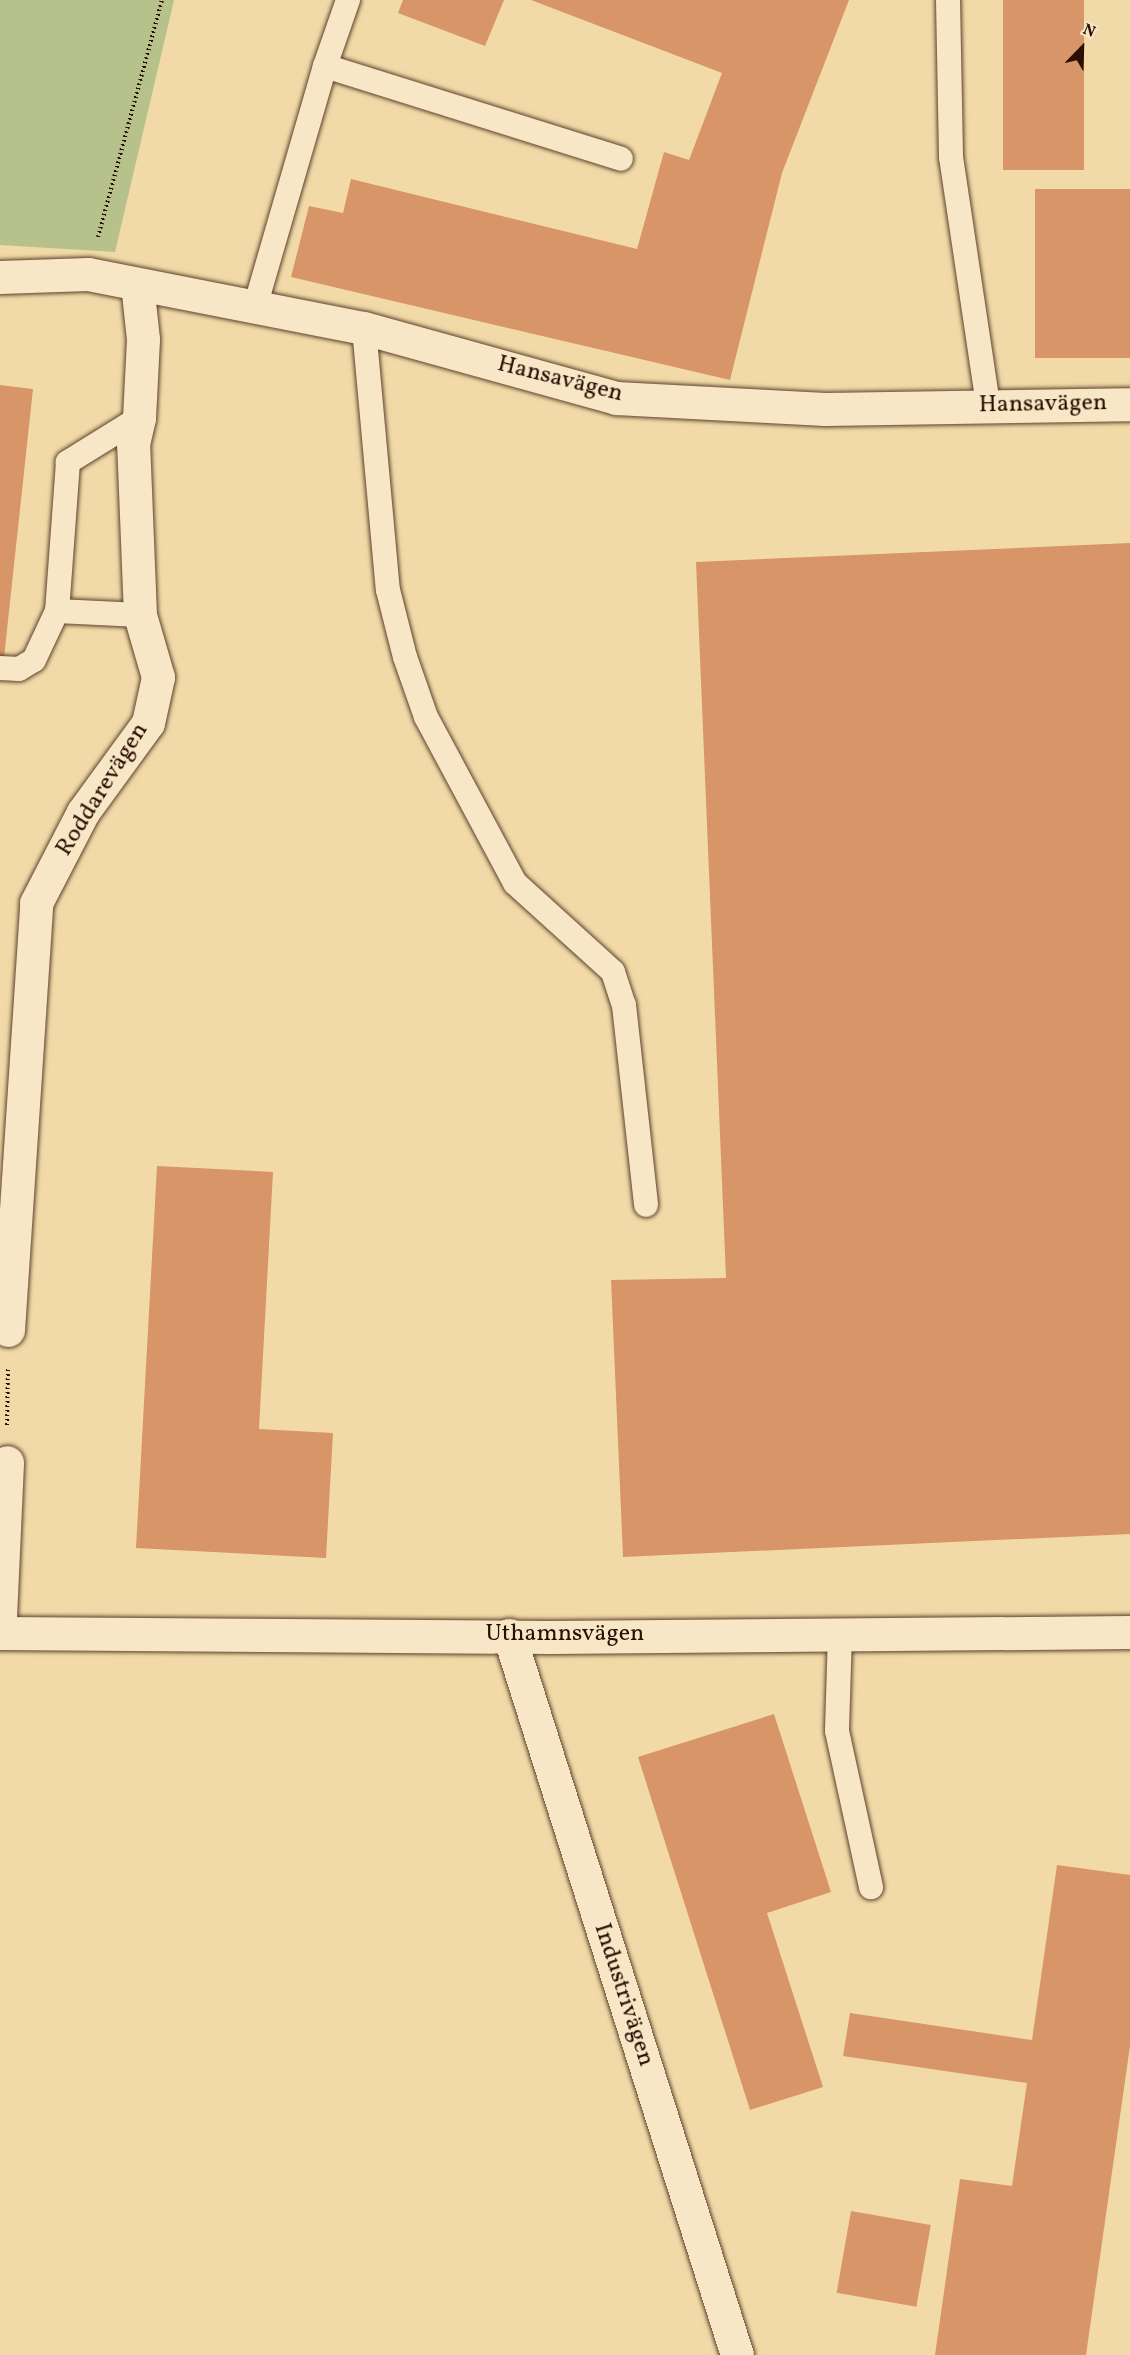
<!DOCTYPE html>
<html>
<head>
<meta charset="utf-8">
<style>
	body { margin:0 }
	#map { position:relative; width:1130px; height:2355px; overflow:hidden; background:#f2daa8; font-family:Vollkorn,serif }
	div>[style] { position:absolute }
	.green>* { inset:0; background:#b6c18b }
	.building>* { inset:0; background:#d89567; transform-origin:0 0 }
	.path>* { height:4px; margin-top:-2px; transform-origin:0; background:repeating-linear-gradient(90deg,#2b0f04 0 1.5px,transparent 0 4.5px) }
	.roads { filter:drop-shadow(0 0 2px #5d422d) drop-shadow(0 0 2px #5d422d) }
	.lane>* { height:24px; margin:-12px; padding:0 12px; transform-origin:12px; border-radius:12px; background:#f7e7c6 }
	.street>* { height:33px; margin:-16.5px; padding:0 16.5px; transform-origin:16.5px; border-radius:16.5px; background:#f7e7c6 }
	span { translate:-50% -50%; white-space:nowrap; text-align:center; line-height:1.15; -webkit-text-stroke:4.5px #f7e7c6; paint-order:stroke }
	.street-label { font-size:24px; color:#2b0f04 }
	.north { position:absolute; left:1052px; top:18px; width:60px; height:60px; -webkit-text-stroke:4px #f7e7c6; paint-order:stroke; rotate:23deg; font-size:16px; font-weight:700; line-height:24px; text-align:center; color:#2b0f04 }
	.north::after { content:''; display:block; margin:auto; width:21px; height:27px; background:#2b0f04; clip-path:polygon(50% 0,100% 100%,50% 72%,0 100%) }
</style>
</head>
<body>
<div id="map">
	<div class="green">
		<i style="clip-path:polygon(0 0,174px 0,115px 252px,0 245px)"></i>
	</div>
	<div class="building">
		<i style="clip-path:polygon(403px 0,504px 0,485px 46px,398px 13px)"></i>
		<i style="clip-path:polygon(531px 0,849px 0,782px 173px,730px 380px,291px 277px,309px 206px,343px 213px,351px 179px,637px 249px,664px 152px,689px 160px,722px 73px)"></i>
		<i style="left:1003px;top:0;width:81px;height:170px"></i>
		<i style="left:1130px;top:189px;width:169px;height:95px;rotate:90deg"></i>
		<i style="clip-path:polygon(0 385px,33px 389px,3px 667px,0 667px)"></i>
		<i style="clip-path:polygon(1130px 543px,1130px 1534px,623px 1557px,611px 1280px,726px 1278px,696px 562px)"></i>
		<i style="clip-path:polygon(157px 1166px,273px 1172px,259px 1429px,333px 1433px,326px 1558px,136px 1548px)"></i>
		<i style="clip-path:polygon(774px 1714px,831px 1892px,767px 1913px,823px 2087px,750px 2110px,638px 1757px)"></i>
		<i style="clip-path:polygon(1057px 1865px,1130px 1875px,1130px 2046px,1086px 2355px,935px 2355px,960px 2179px,1012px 2186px,1027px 2083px,843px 2056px,850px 2013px,1032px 2040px)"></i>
		<i style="left:851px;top:2211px;width:81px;height:83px;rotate:10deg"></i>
	</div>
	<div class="path">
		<i style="left:98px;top:237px;width:245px;rotate:-74.9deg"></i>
		<i style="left:7px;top:1425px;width:58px;rotate:-89deg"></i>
	</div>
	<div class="roads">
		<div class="lane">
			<i style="left:948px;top:0;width:157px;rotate:88.9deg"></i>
			<i style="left:951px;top:157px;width:252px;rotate:81.5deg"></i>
			<i style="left:325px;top:66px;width:310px;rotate:17.4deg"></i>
			<i style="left:255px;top:307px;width:251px;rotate:-73.8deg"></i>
			<i style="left:325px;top:66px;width:70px;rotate:-70.8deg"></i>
			<i style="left:364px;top:328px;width:263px;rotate:84.8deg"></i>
			<i style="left:388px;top:590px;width:69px;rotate:75.8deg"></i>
			<i style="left:405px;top:657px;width:64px;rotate:70.7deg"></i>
			<i style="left:426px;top:717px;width:188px;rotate:61.8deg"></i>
			<i style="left:515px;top:883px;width:132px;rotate:42.2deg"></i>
			<i style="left:613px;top:972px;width:35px;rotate:72deg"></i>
			<i style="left:624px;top:1005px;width:201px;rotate:83.7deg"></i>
			<i style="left:139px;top:418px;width:84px;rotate:148.2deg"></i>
			<i style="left:68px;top:462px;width:149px;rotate:94.2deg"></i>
			<i style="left:57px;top:611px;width:83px;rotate:2.8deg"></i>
			<i style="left:0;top:668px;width:19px;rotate:3deg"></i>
			<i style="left:19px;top:669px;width:17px;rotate:-31deg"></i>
			<i style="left:34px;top:660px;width:54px;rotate:-64.9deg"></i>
			<i style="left:840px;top:1634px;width:97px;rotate:91.8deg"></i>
			<i style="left:837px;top:1731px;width:160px;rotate:77.7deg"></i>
		</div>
		<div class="street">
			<i style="left:0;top:277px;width:88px;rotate:-2deg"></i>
			<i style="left:88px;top:274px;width:281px;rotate:11.1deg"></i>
			<i style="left:364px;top:328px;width:262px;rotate:15.5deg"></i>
			<i style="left:616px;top:398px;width:209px;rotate:3deg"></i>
			<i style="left:825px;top:409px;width:305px;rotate:-0.9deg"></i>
			<i style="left:8px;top:1330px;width:428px;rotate:-86.2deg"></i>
			<i style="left:36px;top:903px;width:102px;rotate:-62.7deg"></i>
			<i style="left:83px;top:812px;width:110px;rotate:-53.9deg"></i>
			<i style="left:148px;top:723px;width:47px;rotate:-77.7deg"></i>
			<i style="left:158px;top:677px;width:65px;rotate:-106.2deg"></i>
			<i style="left:140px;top:615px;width:171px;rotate:-92.3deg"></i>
			<i style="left:133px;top:444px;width:27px;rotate:-77deg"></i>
			<i style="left:139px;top:418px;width:79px;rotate:-87.1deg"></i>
			<i style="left:143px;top:339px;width:55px;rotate:-96.2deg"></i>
			<i style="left:0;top:1617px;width:155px;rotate:-87.4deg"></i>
			<i style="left:0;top:1633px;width:550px;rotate:0.42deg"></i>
			<i style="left:550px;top:1637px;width:580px;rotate:-0.49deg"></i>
			<i style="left:509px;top:1635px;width:755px;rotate:72.43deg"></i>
		</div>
	</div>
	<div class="street-label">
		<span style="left:560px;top:380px;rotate:14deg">Hansavägen</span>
		<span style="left:1043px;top:405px;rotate:-1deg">Hansavägen</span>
		<span style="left:103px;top:790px;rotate:-58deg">Roddarevägen</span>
		<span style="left:565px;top:1635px">Uthamnsvägen</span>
		<span style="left:623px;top:1995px;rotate:72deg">Industrivägen</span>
	</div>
	<div class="north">N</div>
</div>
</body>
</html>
